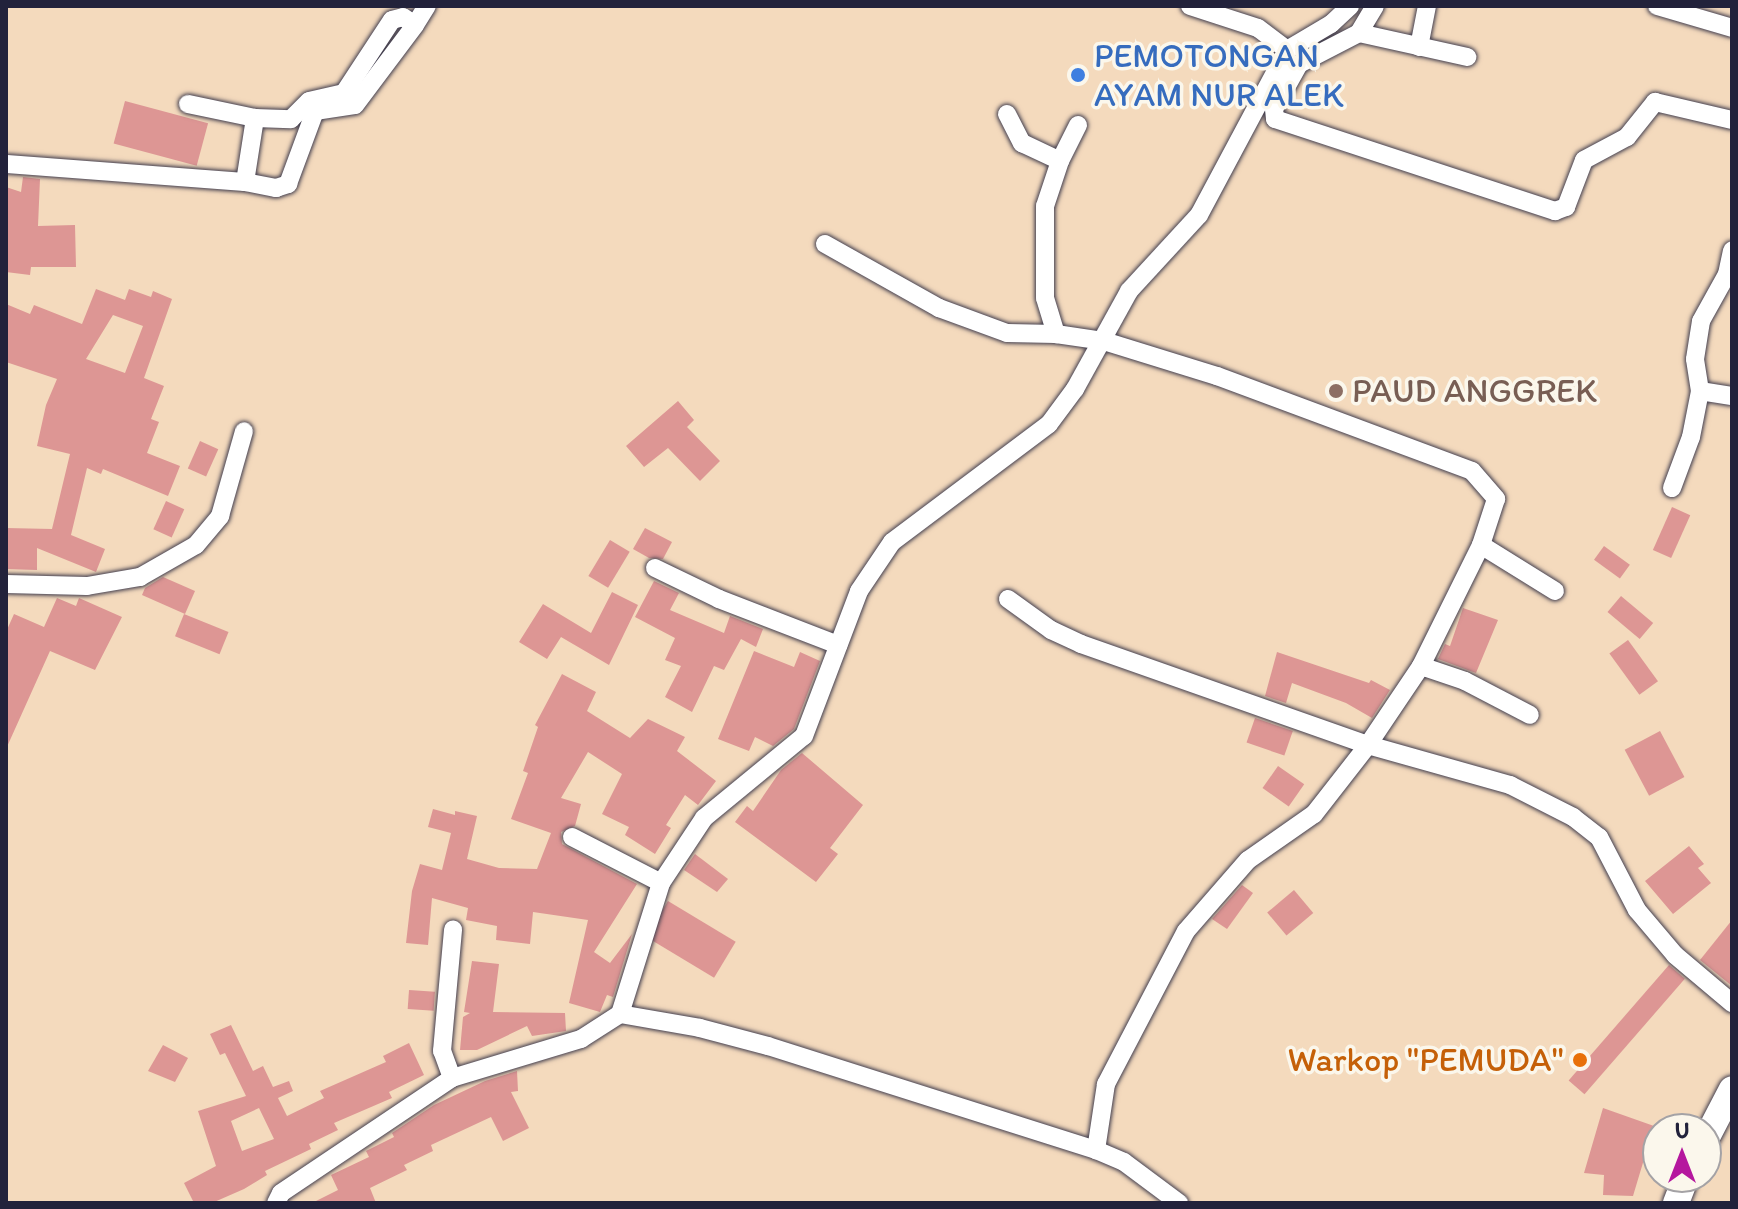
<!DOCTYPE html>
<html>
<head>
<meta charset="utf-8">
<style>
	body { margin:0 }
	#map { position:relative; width:1738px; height:1209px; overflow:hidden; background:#f4dabd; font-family:Itim,sans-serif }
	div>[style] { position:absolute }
	.building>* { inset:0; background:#dd9694; transform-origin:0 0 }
	.roads { filter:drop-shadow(0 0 2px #423e4e) drop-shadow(0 0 2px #423e4e) }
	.minor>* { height:18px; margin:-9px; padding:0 9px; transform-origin:9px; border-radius:9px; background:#fff }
	.secondary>* { height:26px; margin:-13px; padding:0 13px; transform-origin:13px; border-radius:13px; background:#fff }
	.dots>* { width:22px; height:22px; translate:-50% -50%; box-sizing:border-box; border:4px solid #fbf7ec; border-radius:50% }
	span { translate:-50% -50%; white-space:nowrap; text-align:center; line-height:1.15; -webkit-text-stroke:7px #fbf7ec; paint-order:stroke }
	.shop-label { font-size:34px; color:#366cbe }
	.left { translate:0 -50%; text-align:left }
	.education-label { font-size:34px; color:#785e54 }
	.food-label { font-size:34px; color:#c56008 }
	.right { translate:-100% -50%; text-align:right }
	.frame { position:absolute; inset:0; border:8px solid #22223b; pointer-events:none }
	.north { position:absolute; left:1642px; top:1113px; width:80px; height:80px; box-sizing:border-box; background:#fbf7ec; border:2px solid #a4a2a5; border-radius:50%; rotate:0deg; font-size:22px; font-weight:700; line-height:32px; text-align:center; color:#22223b }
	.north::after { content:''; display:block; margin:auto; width:28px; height:36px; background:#b5179e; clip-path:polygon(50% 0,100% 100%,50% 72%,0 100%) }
</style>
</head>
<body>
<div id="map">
	<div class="building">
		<i style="left:125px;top:101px;width:86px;height:44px;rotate:15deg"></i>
		<i style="clip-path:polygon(23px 177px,40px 179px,38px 226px,75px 225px,76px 267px,31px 267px,30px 275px,6px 272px,6px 187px,21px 192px)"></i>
		<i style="clip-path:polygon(evenodd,96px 289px,125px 300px,129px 289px,151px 297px,153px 291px,172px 299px,144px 378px,164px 386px,151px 419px,159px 422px,147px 453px,180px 466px,168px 496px,103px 469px,101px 474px,87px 468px,71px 535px,105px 549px,96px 572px,37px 548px,37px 570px,6px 569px,6px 528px,52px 529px,70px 454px,37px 446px,46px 405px,57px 379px,6px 362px,6px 304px,30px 314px,34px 305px,82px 324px,96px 289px,113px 315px,143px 326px,125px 373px,86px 359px,113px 315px)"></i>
		<i style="clip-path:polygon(678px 401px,694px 420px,687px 427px,720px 461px,700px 481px,668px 448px,644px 467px,626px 446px)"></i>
		<i style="left:200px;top:441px;width:20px;height:30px;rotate:24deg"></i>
		<i style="left:166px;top:501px;width:20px;height:31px;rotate:24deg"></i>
		<i style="left:1672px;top:507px;width:20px;height:47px;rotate:24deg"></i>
		<i style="clip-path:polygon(645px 528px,672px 542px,663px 559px,649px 558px,633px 549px)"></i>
		<i style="left:610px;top:540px;width:23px;height:42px;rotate:31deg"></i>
		<i style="left:1604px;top:546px;width:32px;height:17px;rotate:36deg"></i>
		<i style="clip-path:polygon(163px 577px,195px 591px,185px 614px,142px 595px,145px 588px)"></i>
		<i style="clip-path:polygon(654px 581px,679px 593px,670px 610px,724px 633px,730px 616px,763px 629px,756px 647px,741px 639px,724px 670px,714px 666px,692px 712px,665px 697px,681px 666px,665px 660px,675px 638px,635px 617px)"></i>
		<i style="clip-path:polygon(612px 592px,638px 605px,609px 665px,561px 637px,547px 659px,519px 642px,543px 604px,591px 633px)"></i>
		<i style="left:1621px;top:596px;width:42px;height:21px;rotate:40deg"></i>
		<i style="clip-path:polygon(57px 598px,76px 606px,79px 598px,122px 617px,95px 670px,50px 651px,6px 749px,6px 632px,14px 614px,44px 627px)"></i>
		<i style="clip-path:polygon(1463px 608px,1498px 620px,1476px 673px,1438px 659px,1445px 644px,1450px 646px)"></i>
		<i style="left:184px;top:614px;width:48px;height:24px;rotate:22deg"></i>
		<i style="left:1628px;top:640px;width:51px;height:23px;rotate:54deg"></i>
		<i style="clip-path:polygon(754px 651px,794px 667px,800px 652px,820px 661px,794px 729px,773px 746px,755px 737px,749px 751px,718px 739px)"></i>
		<i style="clip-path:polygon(1277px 652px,1369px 683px,1371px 680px,1390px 690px,1372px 718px,1346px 703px,1292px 683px,1286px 703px,1265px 696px)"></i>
		<i style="clip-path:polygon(562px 674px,596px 692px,587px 711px,630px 738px,648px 719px,685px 737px,677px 751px,716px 781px,698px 805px,685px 795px,666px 825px,671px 828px,655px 854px,625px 835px,629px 827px,602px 814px,622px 774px,588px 752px,561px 798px,581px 804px,575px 826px,561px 832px,562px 844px,637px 884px,594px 952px,610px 963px,632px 934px,613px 997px,607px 995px,600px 1012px,569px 1003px,588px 920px,533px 912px,530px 944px,496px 940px,497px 926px,466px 920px,468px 908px,432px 898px,428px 945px,406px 943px,412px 891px,420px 864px,442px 870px,451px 833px,428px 827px,433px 809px,455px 815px,455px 811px,477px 816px,467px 859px,499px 868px,537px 869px,551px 833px,511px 819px,528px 773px,523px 771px,538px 727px,535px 725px)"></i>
		<i style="left:1255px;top:718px;width:40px;height:26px;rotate:19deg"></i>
		<i style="left:1660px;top:731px;width:52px;height:40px;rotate:62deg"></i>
		<i style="clip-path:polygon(802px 753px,863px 805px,830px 848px,838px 854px,816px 882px,735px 822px,747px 806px,753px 811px,781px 770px)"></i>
		<i style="left:1278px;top:766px;width:32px;height:27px;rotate:35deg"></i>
		<i style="clip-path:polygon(1689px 846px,1704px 864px,1698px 868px,1711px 883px,1673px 914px,1645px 881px)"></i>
		<i style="clip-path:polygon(695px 854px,728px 879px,717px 892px,684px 870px)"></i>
		<i style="clip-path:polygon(1242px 885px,1253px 893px,1227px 929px,1212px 919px)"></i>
		<i style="left:1294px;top:890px;width:30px;height:35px;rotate:50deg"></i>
		<i style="left:668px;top:901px;width:79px;height:42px;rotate:31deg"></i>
		<i style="clip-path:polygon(1732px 920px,1732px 986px,1700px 960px)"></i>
		<i style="clip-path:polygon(472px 961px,499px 964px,493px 1012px,565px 1013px,566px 1031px,532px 1036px,527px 1026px,477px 1050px,460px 1050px,463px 1017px,470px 1013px,464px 1012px)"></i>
		<i style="left:1669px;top:965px;width:21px;height:153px;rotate:41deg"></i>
		<i style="left:409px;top:990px;width:26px;height:19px;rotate:4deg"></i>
		<i style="clip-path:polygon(evenodd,231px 1025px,253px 1071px,263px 1066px,273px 1087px,289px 1081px,293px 1091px,278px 1098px,287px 1116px,324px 1098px,320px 1091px,386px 1062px,383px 1056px,409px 1043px,424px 1075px,389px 1092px,392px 1098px,334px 1123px,338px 1130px,309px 1144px,311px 1149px,265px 1171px,267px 1175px,244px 1189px,212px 1203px,194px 1203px,184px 1183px,216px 1166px,198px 1111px,246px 1096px,225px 1053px,220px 1055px,210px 1034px,231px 1025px,259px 1108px,274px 1139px,242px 1151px,231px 1121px,259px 1108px)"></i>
		<i style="clip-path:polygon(163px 1045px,188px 1058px,175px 1082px,148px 1071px)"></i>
		<i style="clip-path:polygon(517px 1071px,518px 1091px,511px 1092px,529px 1128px,503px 1141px,491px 1117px,431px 1145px,433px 1151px,404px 1165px,407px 1170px,370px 1188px,376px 1203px,312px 1203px,338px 1190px,331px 1175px,369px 1157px,366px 1151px,394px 1137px,392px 1133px,434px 1105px,485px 1081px)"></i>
		<i style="clip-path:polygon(1603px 1108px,1654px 1126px,1633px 1196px,1603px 1195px,1604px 1175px,1584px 1173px)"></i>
	</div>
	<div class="roads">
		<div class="minor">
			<i style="left:1190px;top:6px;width:71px;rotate:17.9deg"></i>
			<i style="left:1258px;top:28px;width:36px;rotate:37deg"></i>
			<i style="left:1375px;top:6px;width:31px;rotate:121deg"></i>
			<i style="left:1359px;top:33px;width:68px;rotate:152.7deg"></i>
			<i style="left:1299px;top:64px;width:51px;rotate:119.1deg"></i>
			<i style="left:1274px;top:109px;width:10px;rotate:84deg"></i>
			<i style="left:1275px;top:119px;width:295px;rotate:18.2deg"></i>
			<i style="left:1555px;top:211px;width:12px;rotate:-20deg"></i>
			<i style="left:1566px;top:207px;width:50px;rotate:-69deg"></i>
			<i style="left:1584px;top:160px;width:49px;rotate:-28.1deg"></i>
			<i style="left:1627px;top:137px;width:45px;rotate:-51.3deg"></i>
			<i style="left:1655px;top:102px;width:79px;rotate:13.2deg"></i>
			<i style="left:1657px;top:6px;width:78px;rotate:16.3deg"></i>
			<i style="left:1359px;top:33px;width:111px;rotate:12.5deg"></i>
			<i style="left:1419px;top:47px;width:42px;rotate:-79deg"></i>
			<i style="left:188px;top:104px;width:68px;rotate:11.8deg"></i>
			<i style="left:1007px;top:114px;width:33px;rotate:63deg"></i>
			<i style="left:1022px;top:143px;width:42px;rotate:25.3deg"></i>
			<i style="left:1078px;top:125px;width:40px;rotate:116.6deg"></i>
			<i style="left:1060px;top:161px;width:47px;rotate:108.4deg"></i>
			<i style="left:1045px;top:206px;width:92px;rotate:90deg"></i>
			<i style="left:1045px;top:298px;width:38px;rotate:73deg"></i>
			<i style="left:1056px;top:334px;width:49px;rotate:8.3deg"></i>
			<i style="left:1104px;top:341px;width:118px;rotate:17.2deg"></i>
			<i style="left:1217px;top:376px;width:272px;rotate:20.4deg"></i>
			<i style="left:1472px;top:471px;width:37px;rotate:49deg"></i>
			<i style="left:1496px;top:499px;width:48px;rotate:108.1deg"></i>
			<i style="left:1481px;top:545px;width:135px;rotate:116.4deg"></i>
			<i style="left:1421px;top:666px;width:95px;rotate:123.9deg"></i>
			<i style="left:1368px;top:745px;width:88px;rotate:128deg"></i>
			<i style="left:1314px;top:814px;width:80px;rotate:145.1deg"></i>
			<i style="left:1248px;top:860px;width:94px;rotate:131.1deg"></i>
			<i style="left:1186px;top:931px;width:173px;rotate:117.6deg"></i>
			<i style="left:1106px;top:1084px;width:67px;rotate:98.6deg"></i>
			<i style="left:6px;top:164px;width:240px;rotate:4.3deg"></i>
			<i style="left:245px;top:182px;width:65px;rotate:-81.1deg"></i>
			<i style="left:255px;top:118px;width:36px;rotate:2deg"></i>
			<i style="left:291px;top:119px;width:25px;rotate:-45deg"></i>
			<i style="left:309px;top:101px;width:36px;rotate:-13deg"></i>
			<i style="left:344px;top:93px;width:87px;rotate:-56.7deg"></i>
			<i style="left:392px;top:20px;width:11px;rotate:-15deg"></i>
			<i style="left:403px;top:17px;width:14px;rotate:34deg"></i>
			<i style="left:415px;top:25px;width:22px;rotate:-58deg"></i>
			<i style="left:245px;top:182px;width:32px;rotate:11deg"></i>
			<i style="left:276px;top:188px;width:13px;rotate:-18deg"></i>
			<i style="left:288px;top:184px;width:78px;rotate:-69.7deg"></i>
			<i style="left:315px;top:111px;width:40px;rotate:-8.5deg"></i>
			<i style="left:355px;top:105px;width:100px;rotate:-53.1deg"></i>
			<i style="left:825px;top:244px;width:131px;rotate:29.3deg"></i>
			<i style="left:939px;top:308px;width:72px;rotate:20.2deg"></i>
			<i style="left:1007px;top:333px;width:49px;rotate:1.2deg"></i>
			<i style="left:1700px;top:391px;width:32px;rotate:9deg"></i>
			<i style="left:1672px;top:488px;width:54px;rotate:-69.6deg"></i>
			<i style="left:1691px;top:437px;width:47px;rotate:-78.9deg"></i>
			<i style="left:1700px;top:391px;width:32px;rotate:-99deg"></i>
			<i style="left:1695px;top:359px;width:38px;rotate:-81deg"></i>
			<i style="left:1701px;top:321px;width:54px;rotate:-61deg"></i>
			<i style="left:1727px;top:274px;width:24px;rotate:-78deg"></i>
			<i style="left:1481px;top:545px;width:87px;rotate:31.9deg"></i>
			<i style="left:655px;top:568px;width:71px;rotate:25.8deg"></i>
			<i style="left:719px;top:599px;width:128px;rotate:21.1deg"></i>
			<i style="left:6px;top:584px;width:81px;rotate:1.4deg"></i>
			<i style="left:87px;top:586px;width:54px;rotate:-9.6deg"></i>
			<i style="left:140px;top:577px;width:64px;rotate:-29.7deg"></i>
			<i style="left:196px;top:545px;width:38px;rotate:-50deg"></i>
			<i style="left:220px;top:516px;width:88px;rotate:-74.2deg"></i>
			<i style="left:1008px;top:599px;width:53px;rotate:35.8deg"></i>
			<i style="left:1051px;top:630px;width:33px;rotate:25deg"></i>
			<i style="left:1081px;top:644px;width:304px;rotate:19.4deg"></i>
			<i style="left:1368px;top:745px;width:148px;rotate:15.7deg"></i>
			<i style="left:1510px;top:785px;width:71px;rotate:26.9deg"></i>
			<i style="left:1573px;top:817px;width:33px;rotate:38deg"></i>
			<i style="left:1599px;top:837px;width:82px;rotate:62.5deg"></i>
			<i style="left:1637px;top:910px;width:59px;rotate:49.8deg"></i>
			<i style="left:1675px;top:955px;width:75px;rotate:40.1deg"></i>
			<i style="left:1421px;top:666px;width:46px;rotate:18.8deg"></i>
			<i style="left:1465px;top:681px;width:73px;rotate:27.6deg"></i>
			<i style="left:572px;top:837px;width:100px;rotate:27.3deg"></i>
			<i style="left:620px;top:1014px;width:137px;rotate:-72.6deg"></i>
			<i style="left:661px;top:883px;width:78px;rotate:-56.5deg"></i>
			<i style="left:704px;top:818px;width:129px;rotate:-39.4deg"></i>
			<i style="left:804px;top:736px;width:155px;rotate:-69.2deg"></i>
			<i style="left:859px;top:591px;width:59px;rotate:-56deg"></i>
			<i style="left:892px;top:542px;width:196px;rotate:-36.9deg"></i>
			<i style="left:1049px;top:424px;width:44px;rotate:-53.4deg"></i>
			<i style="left:1075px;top:389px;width:112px;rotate:-61.1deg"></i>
			<i style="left:1129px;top:291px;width:103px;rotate:-47.4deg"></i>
			<i style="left:1199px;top:215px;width:187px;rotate:-61.9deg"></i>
			<i style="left:1287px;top:50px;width:51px;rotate:-30.6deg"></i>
			<i style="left:1331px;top:24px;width:26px;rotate:-43deg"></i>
			<i style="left:620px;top:1014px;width:81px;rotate:9.9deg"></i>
			<i style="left:700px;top:1028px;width:70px;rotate:14.8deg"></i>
			<i style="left:768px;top:1046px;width:344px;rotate:17.6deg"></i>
			<i style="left:1096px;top:1150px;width:30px;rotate:23deg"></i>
			<i style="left:1124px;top:1162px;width:69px;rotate:36.7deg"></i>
			<i style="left:452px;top:1078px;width:29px;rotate:-110deg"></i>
			<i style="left:442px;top:1051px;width:122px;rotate:-84.8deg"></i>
			<i style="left:276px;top:1203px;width:11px;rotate:-63deg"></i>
			<i style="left:281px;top:1193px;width:206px;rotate:-33.9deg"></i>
			<i style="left:452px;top:1078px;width:135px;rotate:-16.8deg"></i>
			<i style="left:581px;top:1039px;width:46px;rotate:-32.7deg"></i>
		</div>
		<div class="secondary">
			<i style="left:1706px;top:1139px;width:56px;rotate:-62.5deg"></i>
			<i style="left:1676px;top:1203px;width:28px;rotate:-69deg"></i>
		</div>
	</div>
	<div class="dots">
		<i style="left:1078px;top:75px;background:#3f7fe0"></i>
		<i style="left:1336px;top:391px;background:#8d6e63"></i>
		<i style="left:1580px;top:1060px;background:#e8710a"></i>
	</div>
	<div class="shop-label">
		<span class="left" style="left:1094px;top:75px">PEMOTONGAN<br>AYAM NUR ALEK</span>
	</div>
	<div class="education-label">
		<span class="left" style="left:1352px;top:391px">PAUD ANGGREK</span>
	</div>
	<div class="food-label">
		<span class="right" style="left:1564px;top:1060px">Warkop "PEMUDA"</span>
	</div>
	<div class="frame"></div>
	<div class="north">U</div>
</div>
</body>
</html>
